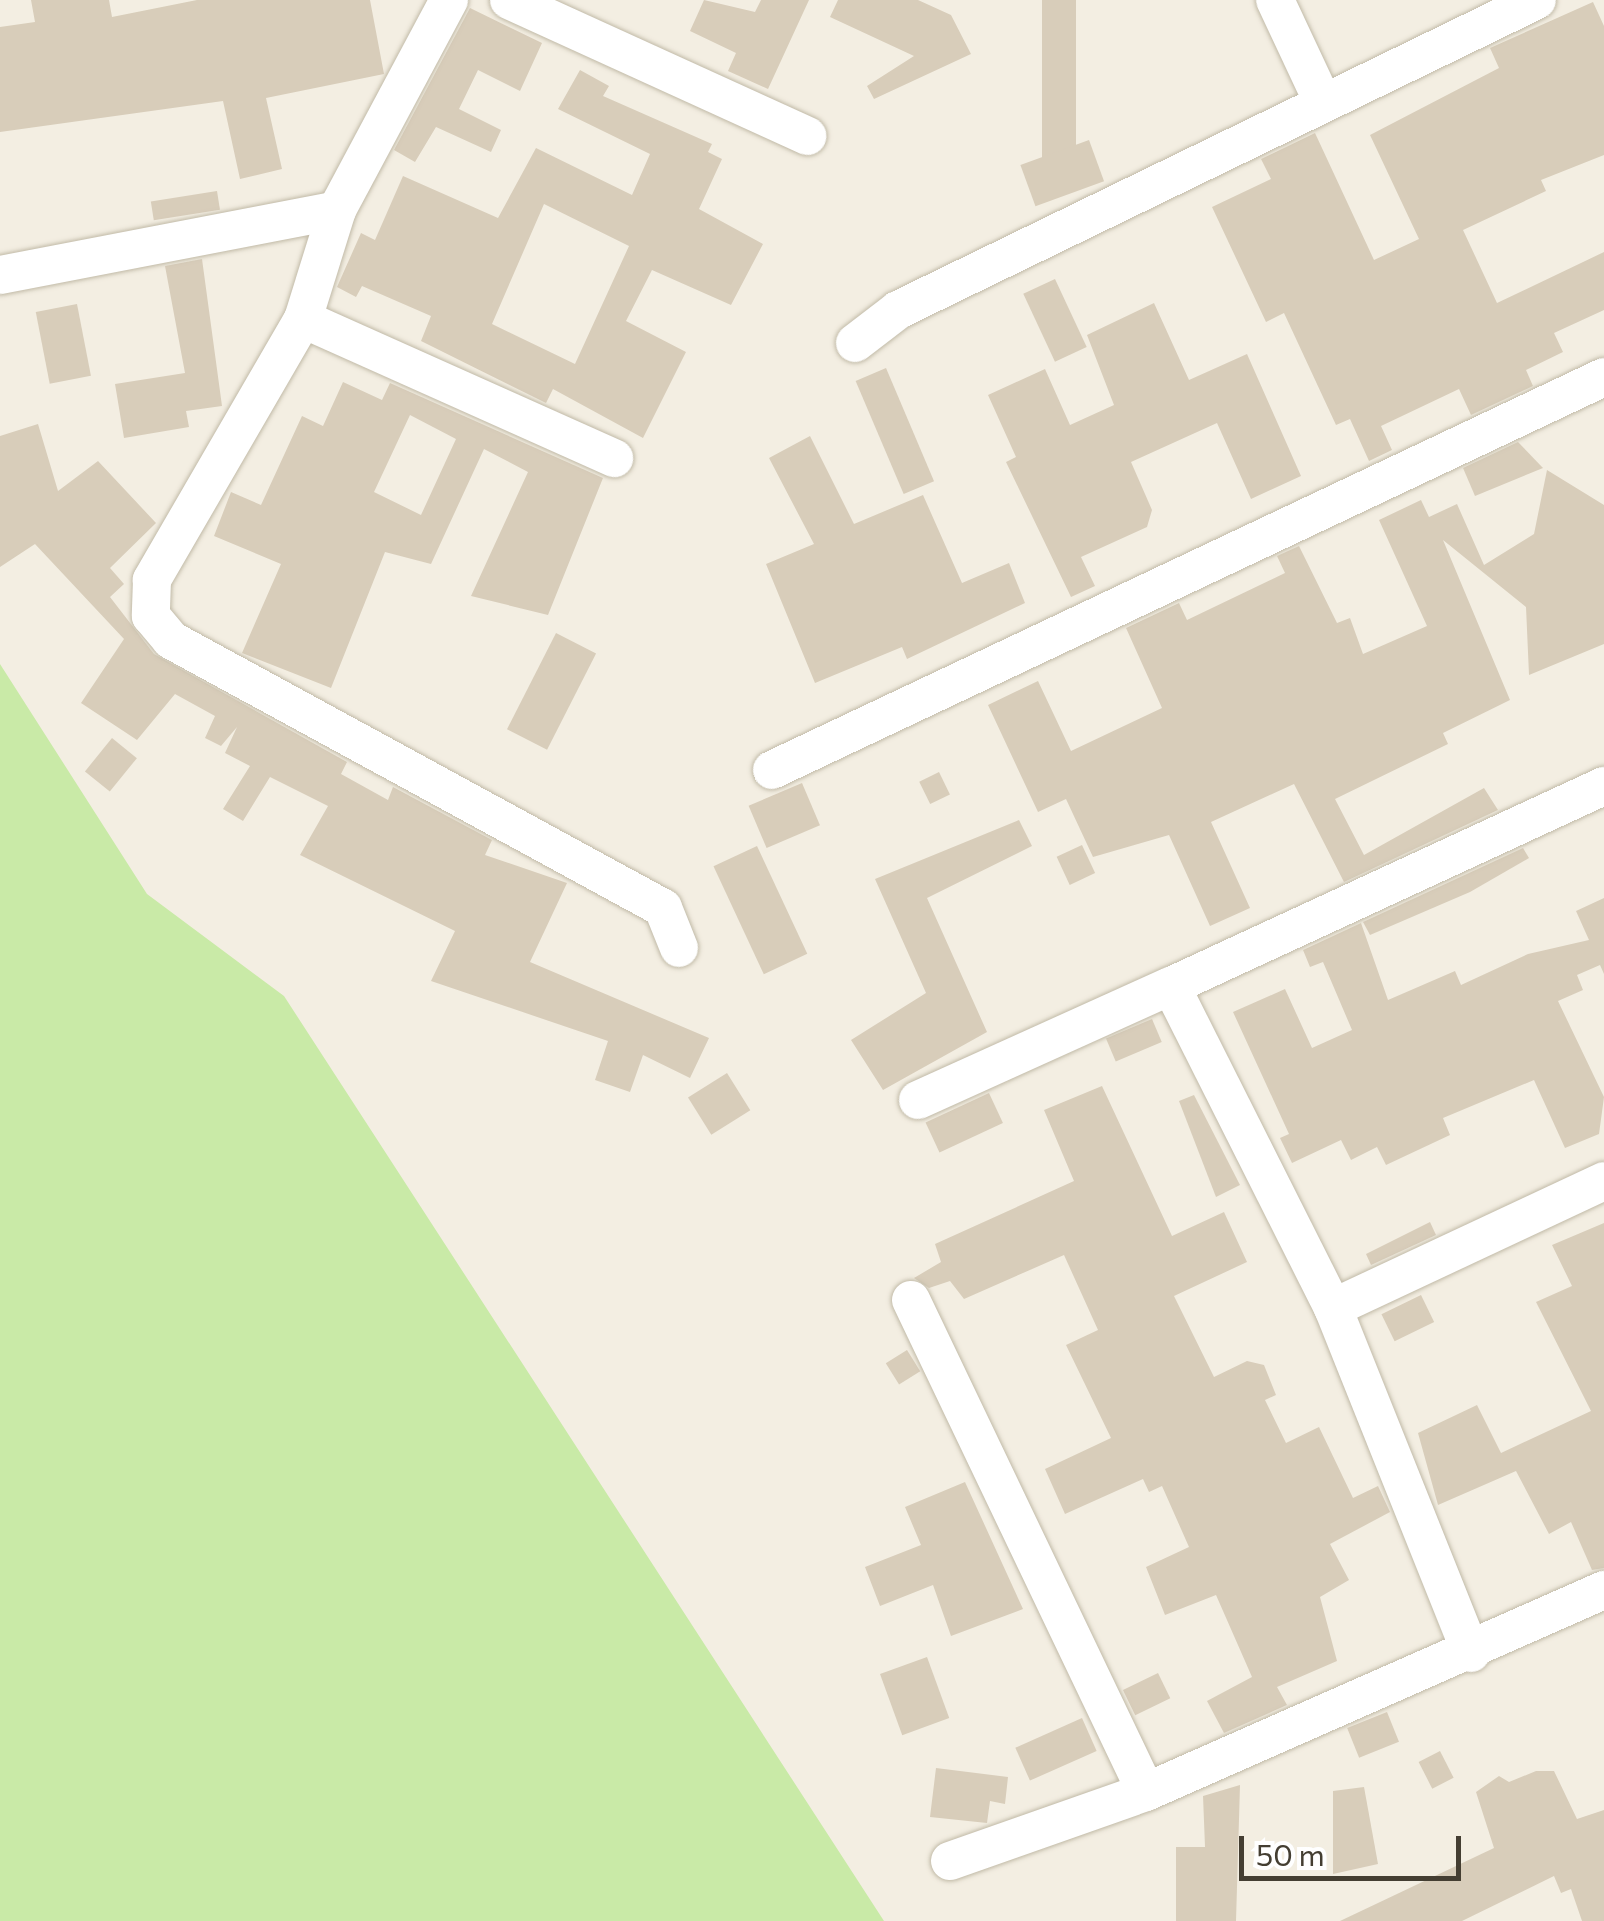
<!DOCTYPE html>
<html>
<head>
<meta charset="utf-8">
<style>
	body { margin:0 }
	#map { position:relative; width:1604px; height:1921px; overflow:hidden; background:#f3eee2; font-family:Commissioner,sans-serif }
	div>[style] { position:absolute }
	.green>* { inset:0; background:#c9eaa7 }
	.building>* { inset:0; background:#d8cdba; transform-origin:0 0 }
	.roads { filter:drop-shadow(0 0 2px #c1baa7) drop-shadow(0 0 2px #c1baa7) }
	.minor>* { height:38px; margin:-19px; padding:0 19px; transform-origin:19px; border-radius:19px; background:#fff }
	span { translate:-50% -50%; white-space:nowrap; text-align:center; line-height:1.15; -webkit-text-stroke:8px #fff; paint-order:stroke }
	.scale { position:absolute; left:1239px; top:1836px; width:222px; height:45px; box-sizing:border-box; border:5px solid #443e32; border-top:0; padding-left:12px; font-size:30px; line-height:35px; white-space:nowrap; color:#443e32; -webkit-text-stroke:8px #fff; paint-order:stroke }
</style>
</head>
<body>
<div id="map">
	<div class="green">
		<i style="clip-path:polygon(0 664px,147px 894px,284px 996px,884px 1921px,0 1921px)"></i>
	</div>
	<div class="building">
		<i style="clip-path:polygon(31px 0,109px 0,112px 17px,197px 0,370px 0,384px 74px,266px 98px,282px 169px,240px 179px,223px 101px,0 132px,0 27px,35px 22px)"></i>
		<i style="clip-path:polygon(704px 0,755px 12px,761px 0,809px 0,768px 89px,728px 71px,736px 53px,690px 31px)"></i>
		<i style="clip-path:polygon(838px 0,918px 0,951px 15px,971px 54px,874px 99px,867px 86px,914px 56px,830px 17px)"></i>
		<i style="left:1042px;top:0;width:34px;height:167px"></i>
		<i style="clip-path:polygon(1593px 2px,1604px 26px,1604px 155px,1541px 180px,1546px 191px,1463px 230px,1497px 303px,1604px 252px,1604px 310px,1554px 333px,1563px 352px,1526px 370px,1533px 386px,1471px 415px,1459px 389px,1381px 426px,1392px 450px,1369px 461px,1350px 419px,1336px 425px,1284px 313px,1266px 322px,1212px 207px,1271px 179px,1261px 159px,1315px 133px,1374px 260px,1419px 239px,1370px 135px,1499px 68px,1490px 48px)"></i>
		<i style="clip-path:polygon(470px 8px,542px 43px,520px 91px,478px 70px,459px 109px,501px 130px,491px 152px,436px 127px,415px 162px,394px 150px)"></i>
		<i style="clip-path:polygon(evenodd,580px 70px,609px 86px,603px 96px,712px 144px,708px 152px,722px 159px,699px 209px,763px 244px,731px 305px,652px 270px,626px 321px,686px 352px,643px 438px,553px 389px,546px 403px,421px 341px,431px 316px,362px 286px,356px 297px,337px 287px,361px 233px,375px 240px,403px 176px,498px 218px,536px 148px,632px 195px,650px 154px,558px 109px,580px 70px,544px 204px,629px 246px,575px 364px,492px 324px,544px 204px)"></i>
		<i style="left:1089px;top:140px;width:44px;height:73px;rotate:70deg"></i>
		<i style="left:217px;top:191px;width:19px;height:67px;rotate:81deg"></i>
		<i style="clip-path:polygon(202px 259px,222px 406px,186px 411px,189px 427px,124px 438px,115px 384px,185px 373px,165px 266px)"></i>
		<i style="left:1055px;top:279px;width:75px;height:35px;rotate:65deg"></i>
		<i style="clip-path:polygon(1154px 303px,1189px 380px,1247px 354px,1301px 476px,1251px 499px,1217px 423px,1131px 462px,1152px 510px,1147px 527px,1081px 557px,1095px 586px,1071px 597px,1006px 462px,1016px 457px,988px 395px,1045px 369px,1070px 425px,1114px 405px,1087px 335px)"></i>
		<i style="left:77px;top:304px;width:73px;height:42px;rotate:79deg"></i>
		<i style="left:886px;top:368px;width:123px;height:33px;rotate:67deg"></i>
		<i style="clip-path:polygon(evenodd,343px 382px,382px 400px,390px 383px,603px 478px,548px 615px,471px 596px,528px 472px,484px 449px,431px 564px,385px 552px,331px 688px,242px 653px,281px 564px,214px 536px,231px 492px,261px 505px,302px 416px,323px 426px,343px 382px,410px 415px,456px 439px,421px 515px,374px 492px,410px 415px)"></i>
		<i style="clip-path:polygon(38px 424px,58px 491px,98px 461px,156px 523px,110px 568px,124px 584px,110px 597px,154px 654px,347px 762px,341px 774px,388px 800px,393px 787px,492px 840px,485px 855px,567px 883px,530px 962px,709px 1038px,690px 1078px,643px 1055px,630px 1092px,595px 1080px,608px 1041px,431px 981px,455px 931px,300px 855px,328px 806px,270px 777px,243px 821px,223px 809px,250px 766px,225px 753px,237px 727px,221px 746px,205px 738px,215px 716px,175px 694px,137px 740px,81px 703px,124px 639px,35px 544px,0 567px,0 436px)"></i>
		<i style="clip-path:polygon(810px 436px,854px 524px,923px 495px,962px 583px,1009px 563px,1025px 603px,907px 659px,902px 647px,815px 683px,766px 564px,814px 544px,769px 458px)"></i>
		<i style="clip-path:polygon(1518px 442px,1543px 468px,1475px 496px,1463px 468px)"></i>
		<i style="clip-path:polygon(1547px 470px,1604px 505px,1604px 644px,1529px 675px,1526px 607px,1443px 540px,1510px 700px,1443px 733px,1448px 744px,1335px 799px,1364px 855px,1484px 788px,1498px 810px,1344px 882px,1294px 784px,1211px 822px,1250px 908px,1210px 926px,1169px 835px,1093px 857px,1066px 799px,1038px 812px,988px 705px,1038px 681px,1071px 751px,1162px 708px,1126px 628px,1179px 603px,1187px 620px,1285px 573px,1277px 556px,1299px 546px,1337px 623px,1350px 618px,1363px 654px,1427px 626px,1379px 520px,1421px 500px,1429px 517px,1457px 504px,1484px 565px,1534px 534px)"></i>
		<i style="left:556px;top:633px;width:45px;height:108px;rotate:27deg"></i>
		<i style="left:112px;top:738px;width:32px;height:43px;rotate:39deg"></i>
		<i style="left:939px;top:772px;width:25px;height:22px;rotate:64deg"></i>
		<i style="left:802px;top:783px;width:46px;height:58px;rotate:67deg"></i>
		<i style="clip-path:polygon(1019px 820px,1032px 846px,927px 898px,987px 1032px,883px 1090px,851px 1040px,926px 993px,875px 879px)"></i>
		<i style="left:1082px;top:845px;width:31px;height:28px;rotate:65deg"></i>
		<i style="left:757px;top:846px;width:119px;height:48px;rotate:65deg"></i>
		<i style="clip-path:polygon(1523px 848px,1529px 858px,1470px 892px,1370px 935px,1363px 922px)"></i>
		<i style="clip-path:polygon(1604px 898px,1604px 974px,1600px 965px,1577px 975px,1583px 990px,1558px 1001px,1604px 1097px,1599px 1134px,1565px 1148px,1534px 1080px,1443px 1118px,1450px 1135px,1386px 1165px,1377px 1147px,1351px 1160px,1341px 1140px,1292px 1163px,1280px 1138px,1289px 1134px,1233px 1012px,1285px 989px,1312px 1048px,1352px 1030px,1323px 962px,1310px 967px,1303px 950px,1361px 923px,1388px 1000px,1455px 971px,1461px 985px,1528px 954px,1589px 940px,1576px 911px)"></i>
		<i style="left:1152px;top:1019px;width:25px;height:50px;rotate:67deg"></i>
		<i style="left:727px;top:1073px;width:44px;height:46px;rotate:58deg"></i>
		<i style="clip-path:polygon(1102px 1086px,1172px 1236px,1224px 1212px,1247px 1262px,1174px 1296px,1214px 1377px,1247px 1361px,1264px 1365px,1276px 1395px,1265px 1400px,1286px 1443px,1319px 1427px,1353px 1498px,1378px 1486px,1390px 1512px,1330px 1544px,1349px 1580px,1320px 1597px,1337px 1661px,1277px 1687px,1287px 1705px,1224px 1733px,1207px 1701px,1252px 1677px,1216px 1595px,1165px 1615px,1146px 1567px,1189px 1547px,1162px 1486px,1149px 1492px,1143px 1479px,1065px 1514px,1045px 1469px,1111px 1438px,1066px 1345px,1098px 1330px,1064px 1255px,964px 1299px,950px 1281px,929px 1288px,914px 1278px,941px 1262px,935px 1244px,1074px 1181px,1044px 1110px)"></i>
		<i style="left:989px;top:1093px;width:33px;height:70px;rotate:65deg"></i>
		<i style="clip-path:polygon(1194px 1095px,1240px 1185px,1216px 1197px,1179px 1101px)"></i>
		<i style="clip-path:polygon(1430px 1222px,1436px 1235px,1371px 1265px,1366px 1254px)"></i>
		<i style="clip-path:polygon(1604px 1223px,1604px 1568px,1592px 1570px,1571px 1522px,1549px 1534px,1516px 1471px,1438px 1505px,1418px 1433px,1477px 1405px,1501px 1453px,1591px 1411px,1536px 1302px,1572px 1286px,1552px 1245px)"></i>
		<i style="left:1421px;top:1295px;width:30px;height:44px;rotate:64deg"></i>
		<i style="left:907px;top:1350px;width:25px;height:25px;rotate:58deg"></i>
		<i style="clip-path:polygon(965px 1482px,1023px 1609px,951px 1636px,933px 1585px,880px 1606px,865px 1567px,921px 1545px,905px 1507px)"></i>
		<i style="left:927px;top:1657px;width:65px;height:50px;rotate:70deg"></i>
		<i style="left:1158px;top:1673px;width:28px;height:39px;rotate:64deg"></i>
		<i style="left:1387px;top:1712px;width:32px;height:43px;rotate:68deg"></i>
		<i style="left:1082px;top:1718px;width:36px;height:73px;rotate:66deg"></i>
		<i style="left:1440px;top:1751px;width:30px;height:24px;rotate:63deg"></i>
		<i style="clip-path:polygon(936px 1768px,1008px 1777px,1005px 1804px,990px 1801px,987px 1823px,930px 1817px)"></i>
		<i style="clip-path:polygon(1536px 1771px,1554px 1771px,1577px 1819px,1604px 1810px,1604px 1921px,1582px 1921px,1571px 1889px,1561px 1893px,1554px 1876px,1462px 1921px,1340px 1921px,1494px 1848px,1476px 1792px,1499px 1776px,1509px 1782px)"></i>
		<i style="clip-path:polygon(1240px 1785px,1236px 1921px,1176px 1921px,1176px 1847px,1205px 1847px,1203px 1796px)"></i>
		<i style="clip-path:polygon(1364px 1787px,1378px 1864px,1333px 1874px,1333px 1791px)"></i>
	</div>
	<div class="roads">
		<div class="minor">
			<i style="left:449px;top:0;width:238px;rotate:118.1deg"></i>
			<i style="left:337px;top:210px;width:114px;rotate:107.3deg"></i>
			<i style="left:303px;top:319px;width:302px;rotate:120.1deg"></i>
			<i style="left:152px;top:580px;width:36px;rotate:92deg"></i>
			<i style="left:151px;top:616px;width:31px;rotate:50deg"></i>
			<i style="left:171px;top:640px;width:560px;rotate:28.58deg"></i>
			<i style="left:663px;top:908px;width:43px;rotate:68.2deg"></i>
			<i style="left:509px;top:0;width:328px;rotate:24.5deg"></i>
			<i style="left:1275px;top:0;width:108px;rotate:64.9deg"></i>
			<i style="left:0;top:275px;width:343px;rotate:-10.9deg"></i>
			<i style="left:303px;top:319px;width:341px;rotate:24.1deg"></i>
			<i style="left:855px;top:343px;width:54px;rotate:-37.5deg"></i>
			<i style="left:898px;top:310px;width:710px;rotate:-25.88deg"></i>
			<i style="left:772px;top:770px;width:920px;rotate:-25.28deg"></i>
			<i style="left:918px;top:1100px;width:277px;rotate:-24.3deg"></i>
			<i style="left:911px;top:1300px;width:545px;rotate:64.47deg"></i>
			<i style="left:1333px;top:1308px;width:299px;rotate:-25.1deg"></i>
			<i style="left:1471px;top:1653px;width:372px;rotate:-111.8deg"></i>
			<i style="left:1333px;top:1308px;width:360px;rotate:-116.7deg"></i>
			<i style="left:1171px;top:986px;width:477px;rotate:-24.8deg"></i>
			<i style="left:950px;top:1861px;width:208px;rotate:-19.4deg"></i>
			<i style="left:1146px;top:1792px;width:501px;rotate:-23.8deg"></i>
		</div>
	</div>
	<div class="scale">50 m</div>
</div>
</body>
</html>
